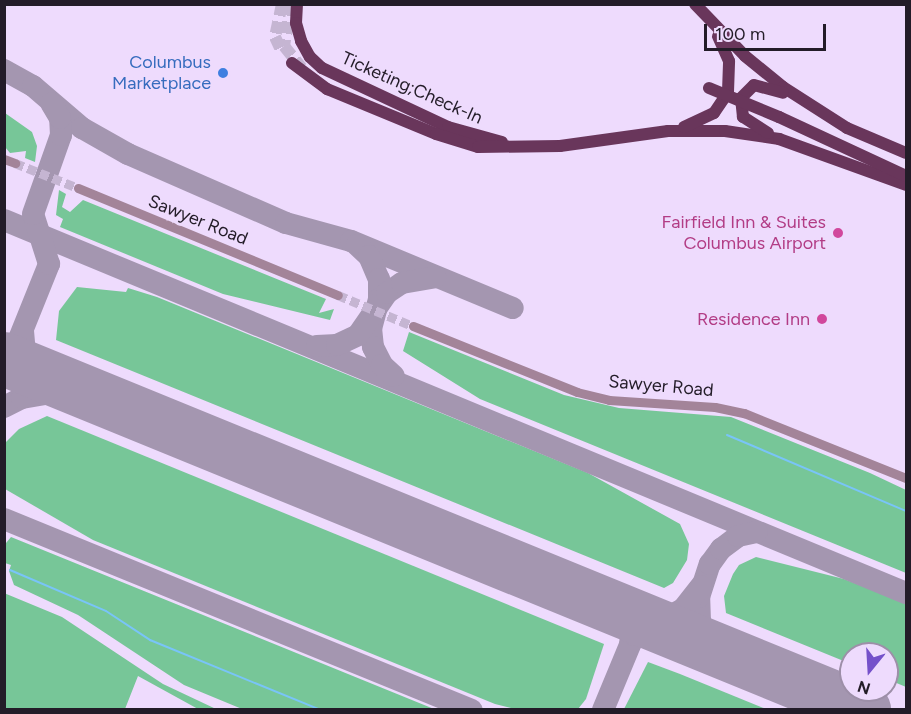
<!DOCTYPE html>
<html>
<head>
<meta charset="utf-8">
<style>
	body { margin:0 }
	#map { position:relative; width:911px; height:714px; overflow:hidden; background:#eedbfd; font-family:Figtree,sans-serif }
	div>[style] { position:absolute }
	.green>* { inset:0; background:#77c698 }
	.stream>* { height:2px; margin:-1px; padding:0 1px; transform-origin:1px; border-radius:1px; background:#79c4f8 }
	.taxiway>* { height:22px; margin:-11px; padding:0 11px; transform-origin:11px; border-radius:11px; background:#a496b0 }
	.runway>* { height:54px; margin:-27px; padding:0 27px; transform-origin:27px; border-radius:27px; background:#a496b0 }
	.minor-tunnel>* { height:9px; margin-top:-4.5px; transform-origin:0; background:repeating-linear-gradient(90deg,#c5b5d2 0 9px,transparent 0 13.5px) }
	.major-tunnel>* { height:12px; margin-top:-6px; transform-origin:0; background:repeating-linear-gradient(90deg,#c5b5d2 0 12px,transparent 0 18px) }
	.minor>* { height:9px; margin:-4.5px; padding:0 4.5px; transform-origin:4.5px; border-radius:4.5px; background:#a38499 }
	.major>* { height:12px; margin:-6px; padding:0 6px; transform-origin:6px; border-radius:6px; background:#69365b }
	.major-bridge>* { height:12px; margin:-6px; padding:0 6px; transform-origin:6px; border-radius:6px; background:#69365b }
	.dots>* { width:16px; height:16px; translate:-50% -50%; box-sizing:border-box; border:3px solid #eedbfd; border-radius:50% }
	span { translate:-50% -50%; white-space:nowrap; text-align:center; line-height:1.15; -webkit-text-stroke:6px #eedbfd; paint-order:stroke }
	.shop-label { font-size:18px; color:#366cbe }
	.right { translate:-100% -50%; text-align:right }
	.street-label { font-size:18px; color:#231c28 }
	.hotel-label { font-size:18px; color:#b23c85 }
	.frame { position:absolute; inset:0; border:6px solid #231c28; pointer-events:none }
	.north { position:absolute; left:839px; top:642px; width:60px; height:60px; box-sizing:border-box; background:#eedbfd; border:2px solid #9d8fa8; border-radius:50%; rotate:198deg; font-size:16px; font-weight:700; line-height:24px; text-align:center; color:#231c28 }
	.north::after { content:''; display:block; margin:auto; width:21px; height:27px; background:#7551ca; clip-path:polygon(50% 0,100% 100%,50% 72%,0 100%) }
	.scale { position:absolute; left:704px; top:24px; width:122px; height:27px; box-sizing:border-box; border:3px solid #231c28; border-top:0; padding-left:8px; font-size:18px; line-height:21px; white-space:nowrap; color:#231c28; -webkit-text-stroke:4px #eedbfd; paint-order:stroke }
</style>
</head>
<body>
<div id="map">
	<div class="green">
		<i style="clip-path:polygon(5px 113px,32px 132px,37px 146px,35px 162px,25px 158px,26px 151px,10px 153px,5px 147px)"></i>
		<i style="clip-path:polygon(59px 190px,66px 194px,62px 207px,70px 212px,83px 200px,326px 299px,319px 313px,334px 309px,330px 320px,223px 294px,60px 227px,63px 219px,56px 215px)"></i>
		<i style="clip-path:polygon(77px 287px,126px 292px,128px 288px,157px 297px,588px 473px,680px 524px,689px 544px,687px 560px,673px 583px,664px 588px,56px 340px,59px 311px)"></i>
		<i style="clip-path:polygon(409px 332px,564px 395px,619px 408px,731px 417px,870px 473px,906px 490px,906px 573px,480px 399px,403px 351px)"></i>
		<i style="clip-path:polygon(47px 416px,604px 644px,586px 699px,578px 709px,515px 709px,495px 704px,93px 540px,5px 489px,5px 443px,19px 429px)"></i>
		<i style="clip-path:polygon(11px 537px,434px 709px,242px 709px,184px 685px,78px 615px,14px 585px,9px 571px,11px 565px,5px 563px,6px 543px)"></i>
		<i style="clip-path:polygon(756px 557px,844px 579px,906px 603px,906px 687px,887px 679px,887px 654px,851px 654px,851px 664px,726px 613px,724px 596px,733px 574px,739px 565px)"></i>
		<i style="clip-path:polygon(4px 593px,62px 617px,163px 684px,216px 709px,198px 709px,138px 676px,125px 709px,5px 709px)"></i>
		<i style="clip-path:polygon(648px 662px,680px 674px,766px 709px,624px 709px)"></i>
	</div>
	<div class="stream">
		<i style="left:727px;top:435px;width:194px;rotate:23deg"></i>
		<i style="left:10px;top:570px;width:104px;rotate:23.1deg"></i>
		<i style="left:106px;top:611px;width:53px;rotate:33.4deg"></i>
		<i style="left:150px;top:640px;width:185px;rotate:22.3deg"></i>
	</div>
	<div class="taxiway">
		<i style="left:4px;top:70px;width:33px;rotate:29deg"></i>
		<i style="left:33px;top:86px;width:65px;rotate:40.6deg"></i>
		<i style="left:82px;top:128px;width:53px;rotate:29.5deg"></i>
		<i style="left:128px;top:154px;width:172px;rotate:23.6deg"></i>
		<i style="left:286px;top:223px;width:67px;rotate:15.5deg"></i>
		<i style="left:351px;top:241px;width:175px;rotate:22.5deg"></i>
		<i style="left:4px;top:220px;width:976px;rotate:22.47deg"></i>
		<i style="left:357px;top:245px;width:16px;rotate:43deg"></i>
		<i style="left:369px;top:256px;width:25px;rotate:67deg"></i>
		<i style="left:379px;top:279px;width:20px;rotate:90deg"></i>
		<i style="left:379px;top:299px;width:30px;rotate:105deg"></i>
		<i style="left:371px;top:328px;width:19px;rotate:84deg"></i>
		<i style="left:373px;top:347px;width:20px;rotate:63deg"></i>
		<i style="left:382px;top:365px;width:16px;rotate:43deg"></i>
		<i style="left:23px;top:331px;width:25px;rotate:85deg"></i>
		<i style="left:25px;top:356px;width:29px;rotate:44deg"></i>
		<i style="left:317px;top:346px;width:20px;rotate:-3deg"></i>
		<i style="left:337px;top:345px;width:23px;rotate:-25deg"></i>
		<i style="left:358px;top:335px;width:51px;rotate:-55.4deg"></i>
		<i style="left:387px;top:293px;width:18px;rotate:-34deg"></i>
		<i style="left:402px;top:283px;width:34px;rotate:-10deg"></i>
		<i style="left:4px;top:376px;width:121px;rotate:-68.1deg"></i>
		<i style="left:49px;top:264px;width:52px;rotate:-107.7deg"></i>
		<i style="left:33px;top:214px;width:84px;rotate:-70.5deg"></i>
		<i style="left:61px;top:135px;width:17px;rotate:-93deg"></i>
		<i style="left:60px;top:118px;width:17px;rotate:-121deg"></i>
		<i style="left:4px;top:407px;width:20px;rotate:-27deg"></i>
		<i style="left:22px;top:398px;width:28px;rotate:-10deg"></i>
		<i style="left:50px;top:393px;width:53px;rotate:6.5deg"></i>
		<i style="left:4px;top:519px;width:505px;rotate:22.2deg"></i>
		<i style="left:617px;top:609px;width:21px;rotate:43deg"></i>
		<i style="left:632px;top:623px;width:21px;rotate:95deg"></i>
		<i style="left:736px;top:657px;width:18px;rotate:-151deg"></i>
		<i style="left:720px;top:648px;width:21px;rotate:-133deg"></i>
		<i style="left:706px;top:633px;width:13px;rotate:-117deg"></i>
		<i style="left:700px;top:621px;width:24px;rotate:-92deg"></i>
		<i style="left:699px;top:597px;width:35px;rotate:-72deg"></i>
		<i style="left:710px;top:564px;width:19px;rotate:-54deg"></i>
		<i style="left:721px;top:549px;width:21px;rotate:-37deg"></i>
		<i style="left:738px;top:536px;width:19px;rotate:-12deg"></i>
		<i style="left:603px;top:710px;width:81px;rotate:-67.5deg"></i>
		<i style="left:634px;top:635px;width:55px;rotate:-28deg"></i>
		<i style="left:683px;top:609px;width:29px;rotate:-52deg"></i>
	</div>
	<div class="runway">
		<i style="left:4px;top:359px;width:929px;rotate:22.2deg"></i>
	</div>
	<div class="minor-tunnel">
		<i style="left:15px;top:163px;width:68px;rotate:21.6deg"></i>
		<i style="left:338px;top:295px;width:81px;rotate:22.5deg"></i>
	</div>
	<div class="major-tunnel">
		<i style="left:282px;top:4px;width:34px;rotate:102deg"></i>
		<i style="left:275px;top:37px;width:17px;rotate:65deg"></i>
		<i style="left:291px;top:4px;width:43px;rotate:99.5deg"></i>
		<i style="left:284px;top:46px;width:28px;rotate:51deg"></i>
	</div>
	<div class="minor">
		<i style="left:4px;top:159px;width:12px;rotate:20deg"></i>
		<i style="left:78px;top:188px;width:281px;rotate:22.4deg"></i>
		<i style="left:413px;top:326px;width:177px;rotate:21.9deg"></i>
		<i style="left:577px;top:392px;width:33px;rotate:14deg"></i>
		<i style="left:609px;top:400px;width:106px;rotate:3.8deg"></i>
		<i style="left:715px;top:407px;width:30px;rotate:12deg"></i>
		<i style="left:744px;top:413px;width:175px;rotate:21.9deg"></i>
	</div>
	<div class="major">
		<i style="left:297px;top:4px;width:19px;rotate:93deg"></i>
		<i style="left:296px;top:23px;width:19px;rotate:74deg"></i>
		<i style="left:301px;top:41px;width:18px;rotate:61deg"></i>
		<i style="left:310px;top:57px;width:16px;rotate:43deg"></i>
		<i style="left:322px;top:68px;width:139px;rotate:25.1deg"></i>
		<i style="left:448px;top:127px;width:56px;rotate:15.5deg"></i>
		<i style="left:695px;top:4px;width:72px;rotate:46.1deg"></i>
		<i style="left:745px;top:56px;width:49px;rotate:39.2deg"></i>
		<i style="left:783px;top:87px;width:76px;rotate:32.6deg"></i>
		<i style="left:847px;top:128px;width:64px;rotate:23deg"></i>
		<i style="left:292px;top:63px;width:44px;rotate:36.6deg"></i>
		<i style="left:327px;top:89px;width:118px;rotate:22.4deg"></i>
		<i style="left:436px;top:134px;width:44px;rotate:17.2deg"></i>
		<i style="left:478px;top:147px;width:82px;rotate:-0.7deg"></i>
		<i style="left:560px;top:146px;width:109px;rotate:-7.9deg"></i>
		<i style="left:668px;top:131px;width:57px"></i>
		<i style="left:725px;top:131px;width:55px;rotate:8.4deg"></i>
		<i style="left:779px;top:139px;width:135px;rotate:19.9deg"></i>
		<i style="left:779px;top:117px;width:140px;rotate:24.9deg"></i>
		<i style="left:684px;top:127px;width:33px;rotate:-25deg"></i>
		<i style="left:714px;top:113px;width:25px;rotate:-56deg"></i>
		<i style="left:728px;top:92px;width:31px;rotate:-88deg"></i>
		<i style="left:729px;top:61px;width:27px;rotate:-114deg"></i>
		<i style="left:768px;top:133px;width:30px;rotate:-147deg"></i>
		<i style="left:743px;top:117px;width:19px;rotate:-96deg"></i>
		<i style="left:741px;top:98px;width:18px;rotate:-45deg"></i>
		<i style="left:754px;top:85px;width:30px;rotate:15deg"></i>
	</div>
	<div class="major-bridge">
		<i style="left:709px;top:88px;width:76px;rotate:22.5deg"></i>
	</div>
	<div class="dots">
		<i style="left:223px;top:73px;background:#3f7fe0"></i>
		<i style="left:838px;top:233px;background:#d1479c"></i>
		<i style="left:822px;top:319px;background:#d1479c"></i>
	</div>
	<div class="shop-label">
		<span class="right" style="left:211px;top:73px">Columbus<br>Marketplace</span>
	</div>
	<div class="street-label">
		<span style="left:412px;top:88px;rotate:24deg">Ticketing;Check-In</span>
		<span style="left:198px;top:220px;rotate:22deg">Sawyer Road</span>
		<span style="left:661px;top:386px;rotate:5deg">Sawyer Road</span>
	</div>
	<div class="hotel-label">
		<span class="right" style="left:826px;top:233px">Fairfield Inn &amp; Suites<br>Columbus Airport</span>
		<span class="right" style="left:810px;top:319px">Residence Inn</span>
	</div>
	<div class="frame"></div>
	<div class="north">N</div>
	<div class="scale">100 m</div>
</div>
</body>
</html>
